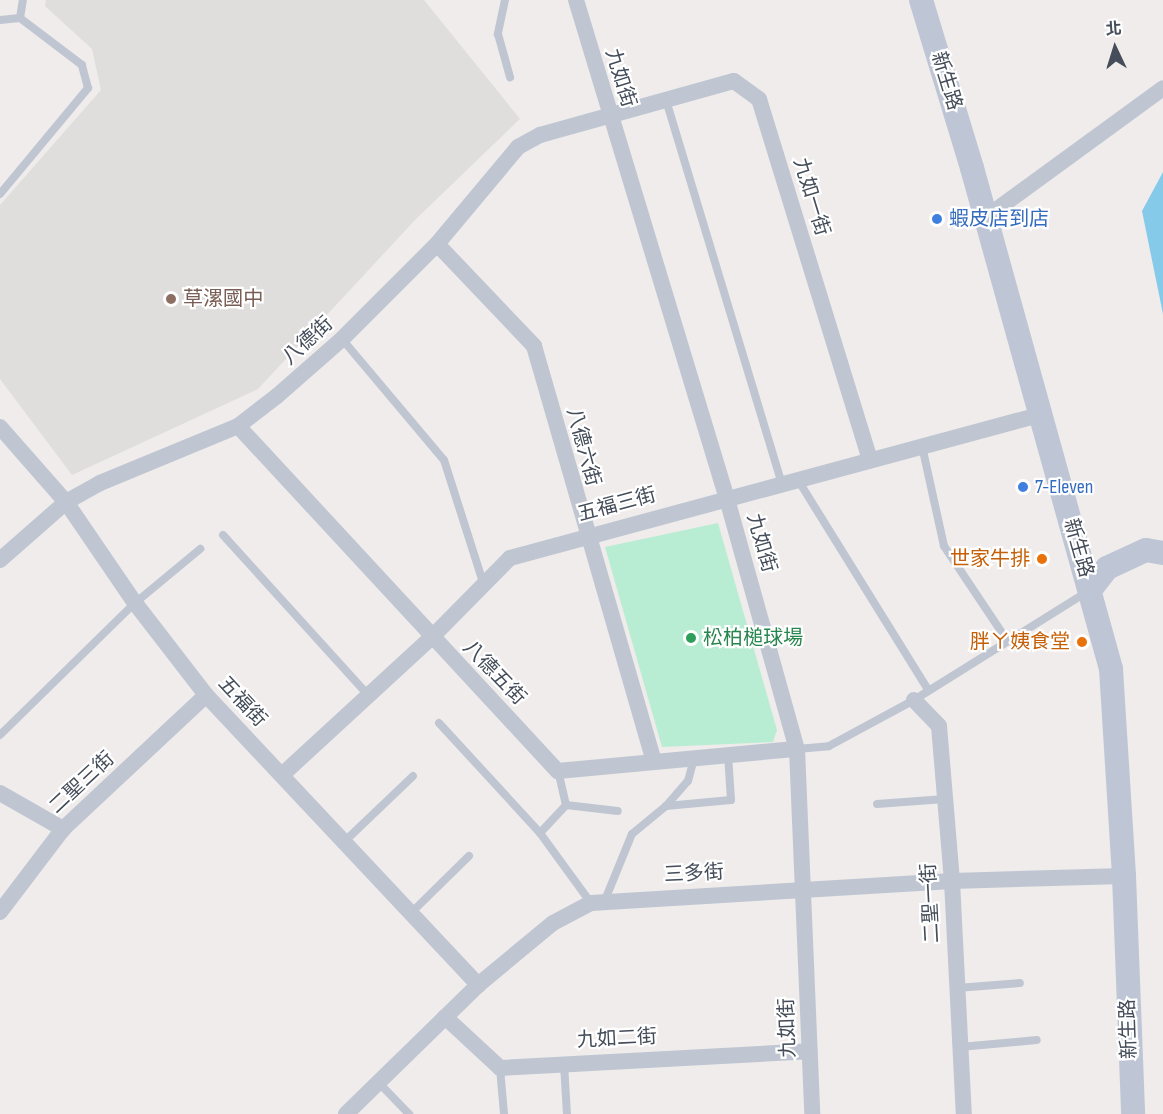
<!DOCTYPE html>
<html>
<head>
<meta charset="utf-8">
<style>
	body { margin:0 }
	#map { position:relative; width:1163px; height:1114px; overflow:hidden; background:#efeceb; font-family:"Sofia Sans Condensed","Noto Sans TC",sans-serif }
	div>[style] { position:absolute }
	.education>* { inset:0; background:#e0dddd }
	.green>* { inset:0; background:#b9edd3 }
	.water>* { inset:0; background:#86caea }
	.lane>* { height:8px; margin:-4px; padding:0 4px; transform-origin:4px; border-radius:4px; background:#bfc6d1 }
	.street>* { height:16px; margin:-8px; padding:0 8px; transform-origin:8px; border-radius:8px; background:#bfc6d1 }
	.secondary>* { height:24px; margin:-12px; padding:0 12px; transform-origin:12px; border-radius:12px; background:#bec6d5 }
	.dots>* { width:16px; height:16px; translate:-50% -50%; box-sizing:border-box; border:3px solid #fff; border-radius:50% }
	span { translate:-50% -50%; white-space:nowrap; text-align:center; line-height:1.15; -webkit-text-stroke:4.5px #fff; paint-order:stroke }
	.street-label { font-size:20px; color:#444d59 }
	.shop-label { font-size:20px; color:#366cbe }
	.left { translate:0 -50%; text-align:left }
	.education-label { font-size:20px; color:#785e54 }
	.food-label { font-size:20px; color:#c56008 }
	.right { translate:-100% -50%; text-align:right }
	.leisure-label { font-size:20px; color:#27864d }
	.north { position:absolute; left:1085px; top:18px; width:60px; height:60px; -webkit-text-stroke:4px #fff; paint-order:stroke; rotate:356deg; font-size:16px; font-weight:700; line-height:24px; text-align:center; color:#444d59 }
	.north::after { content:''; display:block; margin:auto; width:21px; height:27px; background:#444d59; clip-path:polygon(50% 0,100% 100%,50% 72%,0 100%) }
</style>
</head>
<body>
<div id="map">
	<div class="education">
		<i style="clip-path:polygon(46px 0,424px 0,520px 119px,415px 220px,258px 389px,72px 475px,0 379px,0 205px,101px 90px,92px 49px,45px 6px)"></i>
	</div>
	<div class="green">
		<i style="clip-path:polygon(718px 523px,777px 730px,773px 742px,662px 747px,605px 547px)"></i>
	</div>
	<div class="water">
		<i style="clip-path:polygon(1163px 172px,1163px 314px,1142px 211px)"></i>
	</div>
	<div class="lane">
		<i style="left:505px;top:0;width:35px;rotate:102deg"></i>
		<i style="left:498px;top:34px;width:45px;rotate:74.4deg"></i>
		<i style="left:20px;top:18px;width:18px;rotate:-81deg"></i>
		<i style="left:0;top:20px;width:20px;rotate:-6deg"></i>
		<i style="left:666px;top:100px;width:401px;rotate:73.2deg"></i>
		<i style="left:0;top:194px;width:138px;rotate:-50.3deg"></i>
		<i style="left:88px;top:88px;width:24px;rotate:-105deg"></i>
		<i style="left:82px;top:65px;width:78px;rotate:-142.8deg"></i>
		<i style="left:342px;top:339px;width:158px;rotate:49.9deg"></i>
		<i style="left:444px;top:460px;width:128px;rotate:72.3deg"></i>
		<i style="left:922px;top:446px;width:102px;rotate:77.6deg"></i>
		<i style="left:944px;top:546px;width:113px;rotate:56.2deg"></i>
		<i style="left:798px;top:480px;width:247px;rotate:58.2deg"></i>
		<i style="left:223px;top:535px;width:217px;rotate:47.8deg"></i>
		<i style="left:439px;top:723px;width:149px;rotate:47.4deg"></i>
		<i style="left:540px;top:833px;width:87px;rotate:53.9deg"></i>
		<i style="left:0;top:735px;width:189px;rotate:-44.4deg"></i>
		<i style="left:135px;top:603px;width:85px;rotate:-39.7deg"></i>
		<i style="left:797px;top:749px;width:32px;rotate:-5deg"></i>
		<i style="left:829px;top:746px;width:97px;rotate:-28.4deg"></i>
		<i style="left:914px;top:700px;width:204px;rotate:-32deg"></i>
		<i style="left:877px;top:804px;width:68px;rotate:-4.2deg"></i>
		<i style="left:566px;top:805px;width:52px;rotate:6.6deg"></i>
		<i style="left:666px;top:806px;width:65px;rotate:-5.3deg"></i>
		<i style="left:731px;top:800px;width:45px;rotate:-93.8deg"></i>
		<i style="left:540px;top:833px;width:38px;rotate:-47deg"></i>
		<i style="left:566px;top:805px;width:35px;rotate:-103deg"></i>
		<i style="left:345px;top:841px;width:94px;rotate:-43.7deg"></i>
		<i style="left:605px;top:900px;width:71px;rotate:-67.8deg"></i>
		<i style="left:632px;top:834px;width:44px;rotate:-39.5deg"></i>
		<i style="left:666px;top:806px;width:33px;rotate:-49deg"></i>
		<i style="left:688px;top:781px;width:23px;rotate:-75deg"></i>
		<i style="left:412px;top:912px;width:80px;rotate:-44.5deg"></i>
		<i style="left:957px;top:988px;width:63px;rotate:-4.5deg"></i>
		<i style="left:960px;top:1047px;width:77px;rotate:-5.2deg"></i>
		<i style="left:564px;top:1064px;width:50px;rotate:86.6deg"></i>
		<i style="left:500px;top:1068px;width:46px;rotate:85deg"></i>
		<i style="left:378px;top:1082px;width:45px;rotate:45.9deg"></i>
	</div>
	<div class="street">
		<i style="left:576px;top:0;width:521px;rotate:73.16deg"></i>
		<i style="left:727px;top:499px;width:260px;rotate:74.4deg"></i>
		<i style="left:797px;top:749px;width:365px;rotate:87.6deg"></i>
		<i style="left:985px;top:218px;width:220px;rotate:-36.1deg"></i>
		<i style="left:437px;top:244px;width:141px;rotate:46.4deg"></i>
		<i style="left:534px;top:346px;width:433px;rotate:73.9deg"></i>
		<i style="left:238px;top:426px;width:471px;rotate:47.2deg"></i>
		<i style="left:558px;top:771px;width:240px;rotate:-5.3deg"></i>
		<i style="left:0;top:427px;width:100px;rotate:48.7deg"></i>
		<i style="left:66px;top:502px;width:122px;rotate:55.7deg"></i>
		<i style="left:135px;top:603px;width:116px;rotate:52.3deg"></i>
		<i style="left:206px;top:695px;width:398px;rotate:46.8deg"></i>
		<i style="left:0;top:560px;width:88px;rotate:-41.3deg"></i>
		<i style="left:66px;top:502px;width:39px;rotate:-29deg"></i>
		<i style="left:100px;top:483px;width:149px;rotate:-22.4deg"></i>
		<i style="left:238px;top:426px;width:49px;rotate:-37.6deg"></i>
		<i style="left:277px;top:396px;width:86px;rotate:-41.2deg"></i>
		<i style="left:342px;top:339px;width:134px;rotate:-45deg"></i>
		<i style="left:437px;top:244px;width:126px;rotate:-50.1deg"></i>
		<i style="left:518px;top:147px;width:25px;rotate:-29deg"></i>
		<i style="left:540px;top:135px;width:201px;rotate:-15.6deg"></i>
		<i style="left:734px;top:81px;width:31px;rotate:36deg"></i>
		<i style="left:759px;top:99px;width:378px;rotate:72.9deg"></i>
		<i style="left:914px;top:700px;width:36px;rotate:46deg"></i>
		<i style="left:939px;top:726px;width:156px;rotate:85.2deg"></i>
		<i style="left:952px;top:881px;width:233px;rotate:87.1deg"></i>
		<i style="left:283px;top:774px;width:201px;rotate:-42.6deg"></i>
		<i style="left:431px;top:638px;width:112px;rotate:-45.4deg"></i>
		<i style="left:510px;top:558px;width:548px;rotate:-15.13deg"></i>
		<i style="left:0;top:793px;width:73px;rotate:29.7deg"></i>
		<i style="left:0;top:912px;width:104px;rotate:-52.8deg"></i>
		<i style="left:63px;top:829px;width:196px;rotate:-43.1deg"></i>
		<i style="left:445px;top:1017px;width:75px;rotate:42.8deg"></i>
		<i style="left:500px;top:1068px;width:310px;rotate:-3.1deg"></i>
		<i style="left:346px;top:1114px;width:185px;rotate:-44.3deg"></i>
		<i style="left:478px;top:985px;width:97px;rotate:-39.6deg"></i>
		<i style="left:553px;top:923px;width:43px;rotate:-27.8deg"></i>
		<i style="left:591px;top:903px;width:362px;rotate:-3.5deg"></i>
		<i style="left:952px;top:881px;width:172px;rotate:-1.7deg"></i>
	</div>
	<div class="secondary">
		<i style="left:921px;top:0;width:176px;rotate:73.1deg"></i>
		<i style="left:972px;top:168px;width:520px;rotate:74.49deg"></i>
		<i style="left:1111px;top:669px;width:207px;rotate:86.4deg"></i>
		<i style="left:1124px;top:876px;width:238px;rotate:87.8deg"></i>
		<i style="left:1090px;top:590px;width:28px;rotate:-52deg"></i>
		<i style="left:1107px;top:568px;width:43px;rotate:-24.8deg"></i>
		<i style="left:1146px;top:550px;width:17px;rotate:10deg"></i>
	</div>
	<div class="dots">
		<i style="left:937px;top:219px;background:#3f7fe0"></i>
		<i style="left:171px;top:299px;background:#8d6e63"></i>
		<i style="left:1023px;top:487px;background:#3f7fe0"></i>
		<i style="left:1042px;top:559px;background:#e8710a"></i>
		<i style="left:691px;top:638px;background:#2e9e5b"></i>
		<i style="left:1082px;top:642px;background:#e8710a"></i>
	</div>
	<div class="street-label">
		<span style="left:620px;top:78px;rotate:73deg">九如街</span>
		<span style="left:946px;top:81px;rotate:73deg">新生路</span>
		<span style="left:811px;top:197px;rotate:73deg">九如一街</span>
		<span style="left:308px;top:341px;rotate:-42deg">八德街</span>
		<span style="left:583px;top:447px;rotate:75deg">八德六街</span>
		<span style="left:617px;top:505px;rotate:-15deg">五福三街</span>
		<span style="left:761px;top:543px;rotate:74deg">九如街</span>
		<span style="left:1078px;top:548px;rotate:74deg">新生路</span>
		<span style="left:494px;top:673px;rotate:46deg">八德五街</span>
		<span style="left:242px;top:702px;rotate:47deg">五福街</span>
		<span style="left:82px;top:783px;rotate:-43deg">二聖三街</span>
		<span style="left:694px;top:874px;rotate:-3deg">三多街</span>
		<span style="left:931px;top:903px;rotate:-93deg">二聖一街</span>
		<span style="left:788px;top:1028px;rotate:-92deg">九如街</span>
		<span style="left:1129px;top:1029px;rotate:-92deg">新生路</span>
		<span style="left:617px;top:1039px;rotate:-3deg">九如二街</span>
	</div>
	<div class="shop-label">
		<span class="left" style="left:949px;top:219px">蝦皮店到店</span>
		<span class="left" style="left:1035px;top:487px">7-Eleven</span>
	</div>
	<div class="education-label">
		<span class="left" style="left:183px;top:299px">草漯國中</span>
	</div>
	<div class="food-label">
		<span class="right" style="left:1030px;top:559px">世家牛排</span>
		<span class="right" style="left:1070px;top:642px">胖ㄚ姨食堂</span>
	</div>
	<div class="leisure-label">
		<span class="left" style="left:703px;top:638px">松柏槌球場</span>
	</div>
	<div class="north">北</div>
</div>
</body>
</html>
